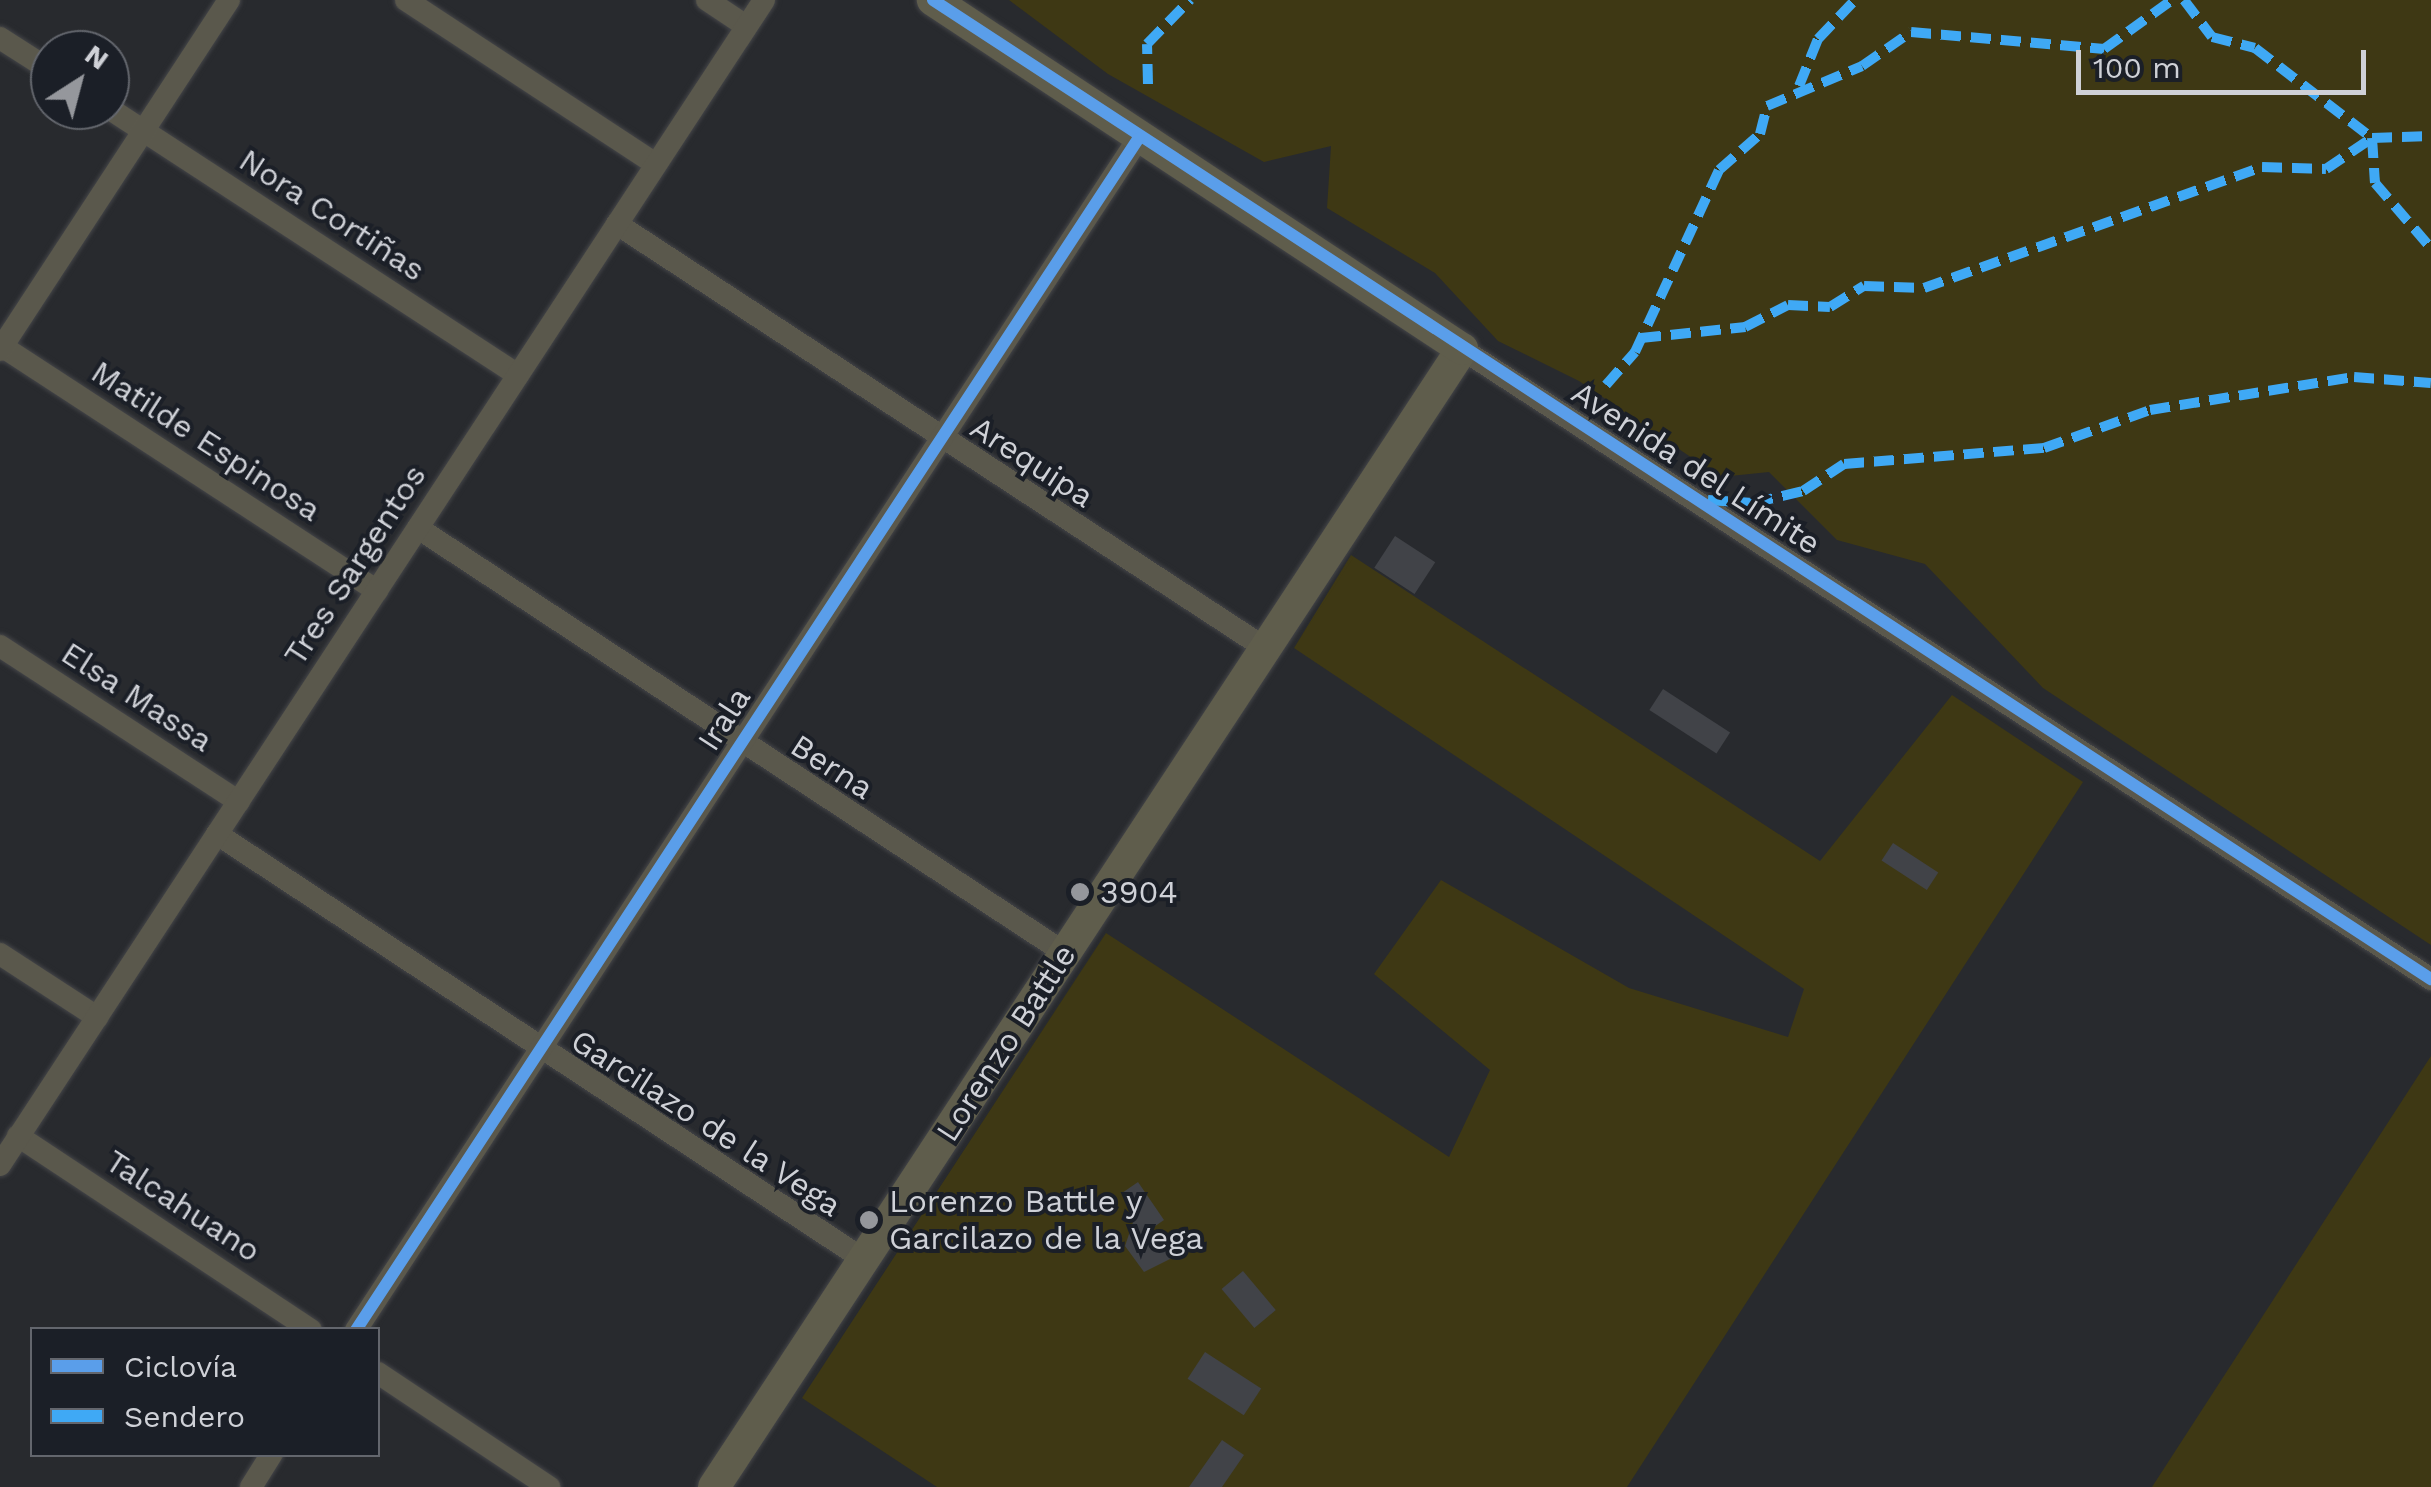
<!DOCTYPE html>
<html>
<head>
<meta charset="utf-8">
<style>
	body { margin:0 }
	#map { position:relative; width:2431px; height:1487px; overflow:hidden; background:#282a2e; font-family:"Work Sans",sans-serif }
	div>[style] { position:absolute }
	.green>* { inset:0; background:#3e3814 }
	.building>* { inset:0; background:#414348; transform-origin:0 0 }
	.roads { filter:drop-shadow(0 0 2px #444548) drop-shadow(0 0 2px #444548) }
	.street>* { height:22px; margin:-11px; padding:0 11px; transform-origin:11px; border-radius:11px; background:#5a584c }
	.secondary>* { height:32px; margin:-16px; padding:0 16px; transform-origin:16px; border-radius:16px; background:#5f5d4c }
	.quiet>* { height:10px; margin-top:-5px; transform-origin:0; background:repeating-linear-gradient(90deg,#3fa9f5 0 20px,transparent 0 30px) }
	.cycleway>* { height:12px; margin:-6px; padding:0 6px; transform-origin:6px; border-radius:6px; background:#5a9eea }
	.dots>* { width:28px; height:28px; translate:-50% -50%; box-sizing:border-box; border:5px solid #1b1f27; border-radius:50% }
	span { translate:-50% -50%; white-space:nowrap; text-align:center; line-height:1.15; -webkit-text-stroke:8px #1b1f27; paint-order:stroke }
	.street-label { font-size:32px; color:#cfd1d7 }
	.poi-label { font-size:32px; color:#cfd1d7 }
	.left { translate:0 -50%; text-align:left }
	.legend { position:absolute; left:30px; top:1327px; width:350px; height:130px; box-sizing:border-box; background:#1b1f27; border:2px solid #63666d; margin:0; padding:12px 18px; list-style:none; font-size:30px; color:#cfd1d7 }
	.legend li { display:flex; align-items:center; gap:20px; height:50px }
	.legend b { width:50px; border:2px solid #63666d }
	.north { position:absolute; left:30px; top:30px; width:100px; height:100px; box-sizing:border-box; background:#1b1f27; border:2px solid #63666d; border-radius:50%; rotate:36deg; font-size:28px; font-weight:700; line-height:40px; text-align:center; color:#cfd1d7 }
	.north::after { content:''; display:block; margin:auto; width:35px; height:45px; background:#95979c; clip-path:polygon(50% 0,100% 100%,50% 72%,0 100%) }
	.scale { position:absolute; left:2076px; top:50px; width:290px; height:45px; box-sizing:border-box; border:5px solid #cfd1d7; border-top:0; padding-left:12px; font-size:30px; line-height:35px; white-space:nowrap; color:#cfd1d7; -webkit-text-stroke:8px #1b1f27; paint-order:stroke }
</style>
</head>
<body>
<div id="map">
	<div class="green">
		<i style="clip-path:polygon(1009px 0,2431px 0,2431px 945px,2043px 688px,1925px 564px,1837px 540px,1769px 472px,1720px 477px,1579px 381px,1498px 341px,1435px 273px,1327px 208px,1331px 146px,1264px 162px,1108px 74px)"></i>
		<i style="clip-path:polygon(1351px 555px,1820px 861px,1952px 695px,2083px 782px,1627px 1487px,937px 1487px,802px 1398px,1106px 933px,1449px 1157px,1490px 1070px,1374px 974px,1441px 880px,1629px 988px,1788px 1037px,1804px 989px,1294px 648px)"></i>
		<i style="clip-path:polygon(2431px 1056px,2431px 1487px,2152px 1487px)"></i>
	</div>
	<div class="building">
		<i style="left:1395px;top:536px;width:48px;height:38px;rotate:33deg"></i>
		<i style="left:1663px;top:689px;width:80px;height:25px;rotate:33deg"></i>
		<i style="left:1893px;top:843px;width:54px;height:21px;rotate:33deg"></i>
		<i style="clip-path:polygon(1138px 1182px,1164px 1220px,1151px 1229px,1172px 1258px,1144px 1272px,1125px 1246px,1136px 1213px,1122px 1193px)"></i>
		<i style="left:1243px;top:1271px;width:51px;height:28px;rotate:50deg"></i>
		<i style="left:1205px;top:1352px;width:67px;height:32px;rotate:33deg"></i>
		<i style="clip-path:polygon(1222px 1440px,1244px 1455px,1222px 1487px,1189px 1487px)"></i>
	</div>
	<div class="roads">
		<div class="street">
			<i style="left:406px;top:0;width:299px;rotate:33.3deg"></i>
			<i style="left:707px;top:0;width:47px;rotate:33.7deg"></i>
			<i style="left:0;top:38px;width:59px;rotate:32.6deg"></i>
			<i style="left:110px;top:109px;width:487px;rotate:33.1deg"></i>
			<i style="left:617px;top:224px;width:774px;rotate:33.2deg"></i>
			<i style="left:0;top:345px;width:450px;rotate:33.1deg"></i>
			<i style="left:1462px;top:349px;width:1156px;rotate:33.03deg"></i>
			<i style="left:0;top:350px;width:418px;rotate:-56.8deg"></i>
			<i style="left:418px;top:528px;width:774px;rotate:33.3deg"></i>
			<i style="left:0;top:646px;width:285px;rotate:33.1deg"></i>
			<i style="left:217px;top:834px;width:773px;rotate:33.34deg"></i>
			<i style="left:0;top:954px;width:116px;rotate:33deg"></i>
			<i style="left:18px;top:1136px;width:351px;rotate:33.5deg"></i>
			<i style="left:0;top:1165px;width:1393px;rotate:-56.74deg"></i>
			<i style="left:356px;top:1330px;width:1425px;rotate:-56.71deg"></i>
			<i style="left:378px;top:1373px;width:206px;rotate:33.7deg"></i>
			<i style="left:251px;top:1487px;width:39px;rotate:-58deg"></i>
		</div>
		<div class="secondary">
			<i style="left:714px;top:1487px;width:1362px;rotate:-56.68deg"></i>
			<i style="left:1462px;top:349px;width:634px;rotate:-146.59deg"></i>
		</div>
	</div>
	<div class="quiet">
		<i style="left:2184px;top:0;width:46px;rotate:52.9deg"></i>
		<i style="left:2212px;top:37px;width:44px;rotate:14.3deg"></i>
		<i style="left:2255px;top:48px;width:148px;rotate:37.6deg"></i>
		<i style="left:2372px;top:138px;width:45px;rotate:86.2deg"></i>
		<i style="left:2375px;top:183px;width:86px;rotate:49.3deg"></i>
		<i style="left:1148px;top:84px;width:40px;rotate:-91.4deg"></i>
		<i style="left:1147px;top:44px;width:62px;rotate:-45.7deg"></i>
		<i style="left:1799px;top:86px;width:51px;rotate:-68deg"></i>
		<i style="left:1818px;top:39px;width:54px;rotate:-46.5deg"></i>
		<i style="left:1641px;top:338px;width:105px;rotate:-6deg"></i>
		<i style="left:1745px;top:327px;width:48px;rotate:-27.1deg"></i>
		<i style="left:1788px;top:305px;width:42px;rotate:2.7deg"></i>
		<i style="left:1830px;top:307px;width:40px;rotate:-32deg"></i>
		<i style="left:1864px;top:286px;width:60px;rotate:1.9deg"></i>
		<i style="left:1924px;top:288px;width:359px;rotate:-19.7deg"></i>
		<i style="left:2262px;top:167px;width:64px;rotate:1.8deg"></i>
		<i style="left:2326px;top:169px;width:55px;rotate:-34deg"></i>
		<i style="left:2372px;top:138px;width:59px;rotate:-1.9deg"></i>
		<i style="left:1606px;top:385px;width:44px;rotate:-48.7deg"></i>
		<i style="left:1635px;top:352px;width:200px;rotate:-65.2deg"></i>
		<i style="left:1719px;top:170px;width:55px;rotate:-41.3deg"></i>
		<i style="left:1760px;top:134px;width:29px;rotate:-76deg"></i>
		<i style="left:1767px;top:106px;width:103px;rotate:-22.8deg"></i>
		<i style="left:1862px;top:66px;width:60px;rotate:-34.8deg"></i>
		<i style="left:1911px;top:32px;width:194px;rotate:5deg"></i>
		<i style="left:2104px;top:49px;width:84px;rotate:-35.8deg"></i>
		<i style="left:1708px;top:500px;width:45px;rotate:3.8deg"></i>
		<i style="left:1753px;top:503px;width:51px;rotate:-13.5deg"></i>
		<i style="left:1803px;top:491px;width:49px;rotate:-33.4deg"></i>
		<i style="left:1844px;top:464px;width:201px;rotate:-4.6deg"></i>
		<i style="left:2044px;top:448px;width:113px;rotate:-19.7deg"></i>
		<i style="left:2150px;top:410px;width:207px;rotate:-9.2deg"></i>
		<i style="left:2354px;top:377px;width:77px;rotate:4.5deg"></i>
	</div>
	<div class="cycleway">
		<i style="left:933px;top:0;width:1790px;rotate:33.17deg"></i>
		<i style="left:356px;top:1330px;width:1425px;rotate:-56.71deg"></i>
	</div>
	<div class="dots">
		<i style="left:1080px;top:892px;background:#95979c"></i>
		<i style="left:869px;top:1220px;background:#95979c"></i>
	</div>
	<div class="street-label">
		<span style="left:332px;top:215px;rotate:33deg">Nora Cortiñas</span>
		<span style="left:206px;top:441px;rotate:33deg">Matilde Espinosa</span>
		<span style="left:1032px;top:462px;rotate:33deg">Arequipa</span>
		<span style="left:1696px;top:468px;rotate:33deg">Avenida del Límite</span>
		<span style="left:355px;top:565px;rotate:-57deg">Tres Sargentos</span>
		<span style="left:137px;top:697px;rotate:33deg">Elsa Massa</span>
		<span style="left:724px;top:719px;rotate:-57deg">Irala</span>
		<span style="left:832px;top:767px;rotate:33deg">Berna</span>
		<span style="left:1006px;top:1043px;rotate:-57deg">Lorenzo Battle</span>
		<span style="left:706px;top:1123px;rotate:33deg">Garcilazo de la Vega</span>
		<span style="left:183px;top:1206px;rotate:33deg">Talcahuano</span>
	</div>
	<div class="poi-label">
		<span class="left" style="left:1100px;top:892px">3904</span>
		<span class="left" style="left:889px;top:1220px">Lorenzo Battle y<br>Garcilazo de la Vega</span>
	</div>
	<ul class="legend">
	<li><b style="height:12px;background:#5a9eea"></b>Ciclovía</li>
	<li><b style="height:12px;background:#3fa9f5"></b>Sendero</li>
	</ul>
	<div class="north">N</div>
	<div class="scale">100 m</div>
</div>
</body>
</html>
